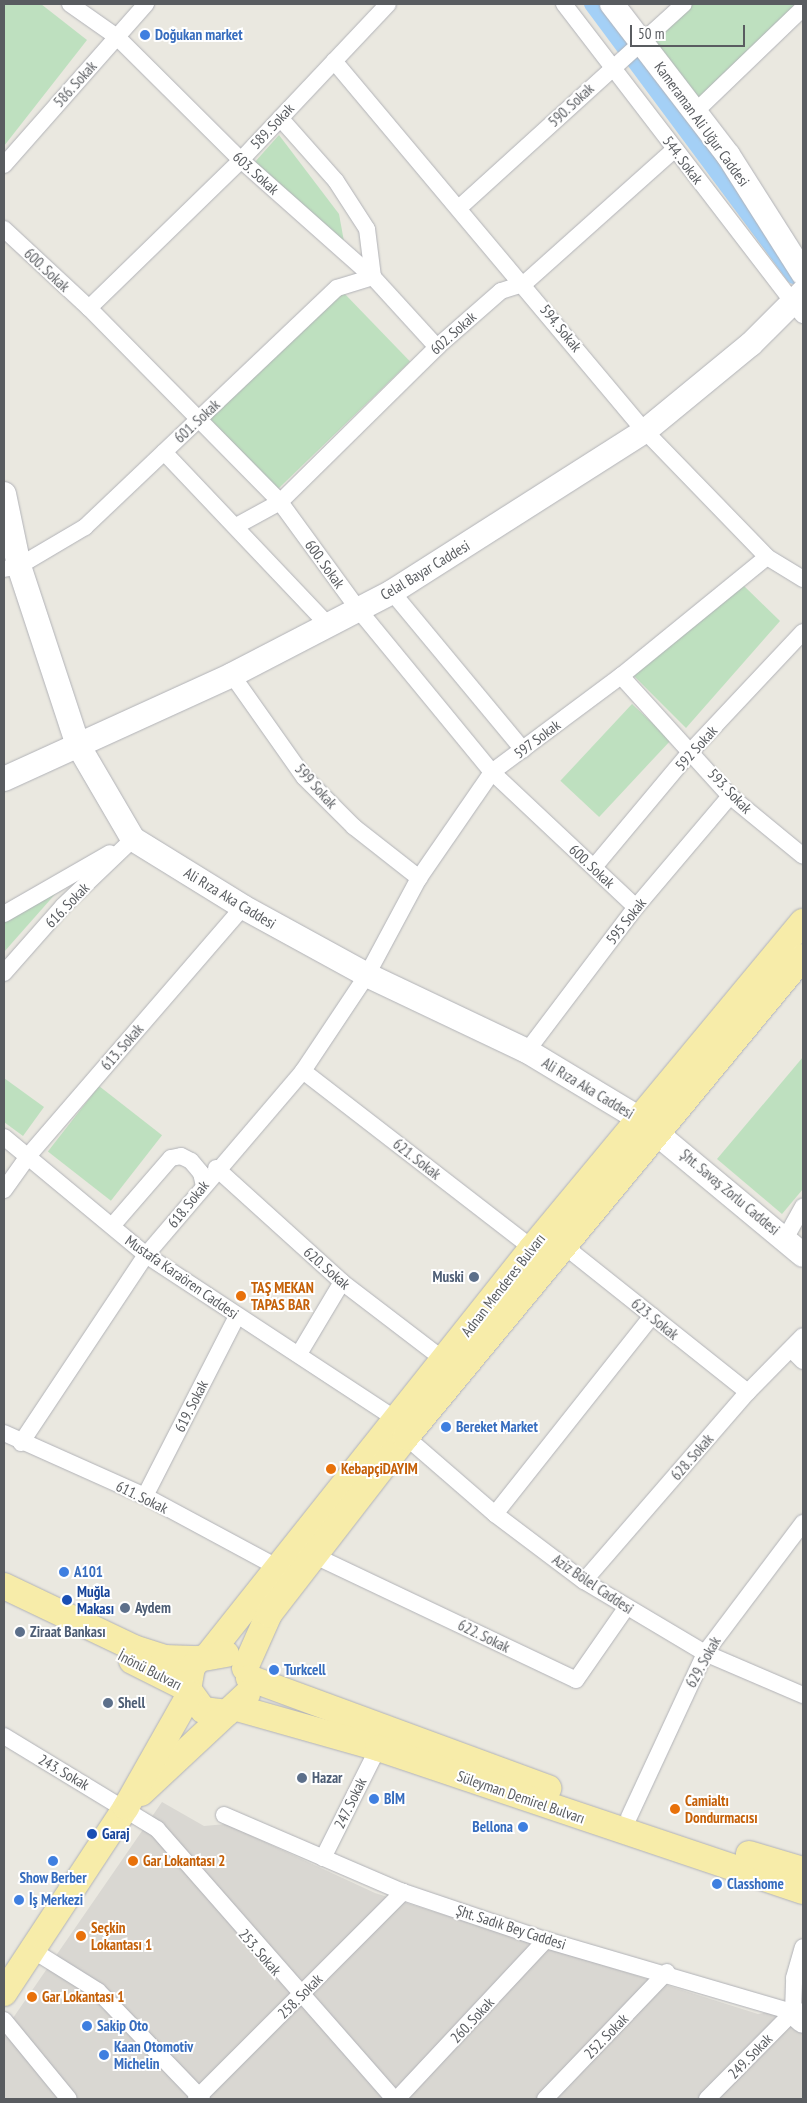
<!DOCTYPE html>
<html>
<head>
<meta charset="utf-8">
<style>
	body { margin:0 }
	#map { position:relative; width:807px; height:2103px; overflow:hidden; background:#eae8e0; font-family:"PT Sans Narrow",sans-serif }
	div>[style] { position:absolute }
	.industrial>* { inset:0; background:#d9d7d2 }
	.green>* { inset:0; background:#bee0bf; transform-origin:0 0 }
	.canal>* { height:16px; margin:-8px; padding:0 8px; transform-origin:8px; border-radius:8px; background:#a4d0f6 }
	.roads { filter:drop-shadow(0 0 1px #b1b2b7) drop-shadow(0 0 1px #b1b2b7) }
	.street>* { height:16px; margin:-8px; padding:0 8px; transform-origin:8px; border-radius:8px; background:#fff }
	.secondary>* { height:24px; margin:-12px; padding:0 12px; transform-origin:12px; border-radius:12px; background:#fff }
	.primary>* { height:26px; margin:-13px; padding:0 13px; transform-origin:13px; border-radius:13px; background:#f7eca9 }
	.dots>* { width:14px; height:14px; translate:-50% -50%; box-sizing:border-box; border:2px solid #fff; border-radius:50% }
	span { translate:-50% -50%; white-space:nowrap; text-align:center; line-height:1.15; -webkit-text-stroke:4px #fff; paint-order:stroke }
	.shop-label { font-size:15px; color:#366cbe; font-weight:700 }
	.left { translate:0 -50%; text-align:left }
	.right { translate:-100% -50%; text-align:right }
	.street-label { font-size:15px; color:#595c60 }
	.service-label { font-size:15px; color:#4e5e75; font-weight:700 }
	.food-label { font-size:15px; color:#c56008; font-weight:700 }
	.transit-label { font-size:15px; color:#164399; font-weight:700 }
	.frame { position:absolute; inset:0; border:5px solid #595c60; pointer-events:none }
	.scale { position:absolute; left:630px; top:25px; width:115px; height:22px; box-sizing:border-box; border:2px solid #595c60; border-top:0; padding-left:6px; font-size:15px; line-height:18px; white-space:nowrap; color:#595c60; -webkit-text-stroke:4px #fff; paint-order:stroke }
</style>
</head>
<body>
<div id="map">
	<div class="industrial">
		<i style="clip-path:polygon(162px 1802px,204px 1826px,226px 1824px,375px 1893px,758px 2014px,803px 2006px,803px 2099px,4px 2099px,4px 2031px)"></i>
	</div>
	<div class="green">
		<i style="clip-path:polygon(4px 4px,41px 4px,87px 40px,4px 146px)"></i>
		<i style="clip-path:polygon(693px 4px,797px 4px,695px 104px,646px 41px)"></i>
		<i style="clip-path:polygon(279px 135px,339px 214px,345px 247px,254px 163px)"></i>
		<i style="left:342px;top:291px;width:98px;height:184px;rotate:46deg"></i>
		<i style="clip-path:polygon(742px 584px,780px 621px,686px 728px,633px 675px)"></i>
		<i style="left:632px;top:704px;width:53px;height:105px;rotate:43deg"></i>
		<i style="clip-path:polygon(57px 892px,4px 952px,4px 921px)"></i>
		<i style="clip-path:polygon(803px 1057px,803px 1189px,782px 1214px,717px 1159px)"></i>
		<i style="clip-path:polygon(4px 1078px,44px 1107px,23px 1136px,4px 1122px)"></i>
		<i style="left:99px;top:1086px;width:80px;height:83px;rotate:38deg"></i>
	</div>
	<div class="canal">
		<i style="left:592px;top:4px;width:339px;rotate:53.4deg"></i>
	</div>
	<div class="roads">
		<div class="street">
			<i style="left:70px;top:4px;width:57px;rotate:35.1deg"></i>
			<i style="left:117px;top:37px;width:175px;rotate:44.8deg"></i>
			<i style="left:241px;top:160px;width:176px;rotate:41.6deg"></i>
			<i style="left:373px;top:277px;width:95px;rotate:47.6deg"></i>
			<i style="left:564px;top:4px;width:392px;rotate:52.5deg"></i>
			<i style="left:334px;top:61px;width:483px;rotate:50deg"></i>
			<i style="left:645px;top:431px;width:175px;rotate:45.9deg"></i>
			<i style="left:767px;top:557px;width:42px;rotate:31.4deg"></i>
			<i style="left:695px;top:112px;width:150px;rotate:-43.9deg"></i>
			<i style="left:4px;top:165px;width:215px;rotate:-48.6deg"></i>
			<i style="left:460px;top:207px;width:302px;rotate:-42.2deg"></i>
			<i style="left:4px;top:229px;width:116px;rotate:42.9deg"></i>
			<i style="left:89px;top:308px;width:272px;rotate:45.4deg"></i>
			<i style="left:280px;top:502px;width:132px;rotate:53.9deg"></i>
			<i style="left:358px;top:609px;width:211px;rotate:50.6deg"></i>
			<i style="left:492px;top:772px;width:197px;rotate:43.2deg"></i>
			<i style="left:89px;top:308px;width:212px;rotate:-44.2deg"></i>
			<i style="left:241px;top:160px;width:214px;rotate:-46.7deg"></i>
			<i style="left:164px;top:452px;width:237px;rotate:46.5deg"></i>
			<i style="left:238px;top:525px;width:48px;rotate:-28.7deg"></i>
			<i style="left:280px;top:502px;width:221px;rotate:-44.6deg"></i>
			<i style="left:437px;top:347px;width:85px;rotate:-41.2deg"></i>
			<i style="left:501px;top:291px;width:25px;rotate:-18deg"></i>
			<i style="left:525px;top:283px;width:201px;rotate:-41.8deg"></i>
			<i style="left:4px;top:569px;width:15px;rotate:-11deg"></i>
			<i style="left:19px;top:566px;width:77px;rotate:-30.6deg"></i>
			<i style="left:85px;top:527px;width:347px;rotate:-43.5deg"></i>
			<i style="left:337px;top:288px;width:38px;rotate:-17deg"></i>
			<i style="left:373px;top:277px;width:48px;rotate:-97.1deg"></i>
			<i style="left:367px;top:229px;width:57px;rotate:-122.9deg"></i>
			<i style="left:336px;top:181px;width:84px;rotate:-131.6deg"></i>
			<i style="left:392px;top:592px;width:205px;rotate:50.3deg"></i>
			<i style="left:232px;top:675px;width:125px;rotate:54.8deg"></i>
			<i style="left:304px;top:777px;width:71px;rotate:45deg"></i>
			<i style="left:354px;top:827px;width:83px;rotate:38.1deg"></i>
			<i style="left:621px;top:676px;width:162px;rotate:47.8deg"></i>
			<i style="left:730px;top:796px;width:94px;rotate:39.4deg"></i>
			<i style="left:594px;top:867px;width:153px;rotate:-50.1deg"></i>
			<i style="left:692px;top:750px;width:162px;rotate:-46.8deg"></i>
			<i style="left:4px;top:914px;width:122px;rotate:-29.9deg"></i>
			<i style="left:4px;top:973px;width:89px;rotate:-48.6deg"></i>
			<i style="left:63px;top:906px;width:97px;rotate:-43.7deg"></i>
			<i style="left:527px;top:1051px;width:181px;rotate:-52.9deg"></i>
			<i style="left:636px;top:907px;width:145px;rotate:-49.7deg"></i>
			<i style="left:303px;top:1071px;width:289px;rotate:37.7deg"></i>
			<i style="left:4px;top:1137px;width:185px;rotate:39.7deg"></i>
			<i style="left:146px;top:1255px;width:299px;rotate:33.3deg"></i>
			<i style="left:216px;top:1168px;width:170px;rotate:42.1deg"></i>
			<i style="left:342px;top:1282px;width:128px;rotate:37.4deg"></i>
			<i style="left:4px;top:1190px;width:43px;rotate:-54.5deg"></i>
			<i style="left:29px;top:1155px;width:328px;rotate:-49.2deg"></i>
			<i style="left:112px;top:1226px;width:90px;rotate:-49.1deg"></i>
			<i style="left:171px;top:1158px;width:10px;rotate:-11deg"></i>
			<i style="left:181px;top:1156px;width:11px;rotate:27deg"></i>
			<i style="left:191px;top:1161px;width:16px;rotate:50deg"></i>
			<i style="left:201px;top:1173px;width:13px;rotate:77deg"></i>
			<i style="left:785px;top:1239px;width:37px;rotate:-61deg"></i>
			<i style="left:563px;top:1245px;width:236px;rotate:38.5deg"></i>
			<i style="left:791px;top:1349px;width:17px;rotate:45deg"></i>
			<i style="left:299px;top:1354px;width:84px;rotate:-59.2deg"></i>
			<i style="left:4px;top:1433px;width:154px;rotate:24.1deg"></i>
			<i style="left:145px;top:1496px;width:150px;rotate:28.3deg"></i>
			<i style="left:406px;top:1437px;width:118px;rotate:40.9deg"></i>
			<i style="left:495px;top:1514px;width:111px;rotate:37deg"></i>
			<i style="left:584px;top:1581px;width:141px;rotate:30.8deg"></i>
			<i style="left:705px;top:1653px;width:107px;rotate:23.2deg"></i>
			<i style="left:21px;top:1443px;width:226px;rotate:-56.4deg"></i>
			<i style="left:146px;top:1255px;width:242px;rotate:-49.5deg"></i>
			<i style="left:303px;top:1071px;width:115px;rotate:-56.3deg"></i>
			<i style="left:367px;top:975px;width:110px;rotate:-61.8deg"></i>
			<i style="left:419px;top:878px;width:129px;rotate:-55.4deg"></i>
			<i style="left:492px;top:772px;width:161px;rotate:-36.7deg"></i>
			<i style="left:621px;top:676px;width:188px;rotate:-39.2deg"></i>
			<i style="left:145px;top:1496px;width:202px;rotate:-62.9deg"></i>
			<i style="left:495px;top:1514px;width:253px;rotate:-51.6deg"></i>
			<i style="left:313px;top:1555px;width:291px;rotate:25.4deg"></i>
			<i style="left:576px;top:1680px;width:88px;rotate:-55.2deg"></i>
			<i style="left:584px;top:1581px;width:250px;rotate:-49.1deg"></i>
			<i style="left:748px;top:1392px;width:78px;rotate:-45.5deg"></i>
			<i style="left:4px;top:1736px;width:179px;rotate:31.3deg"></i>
			<i style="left:157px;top:1829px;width:359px;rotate:48.7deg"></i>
			<i style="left:224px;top:1815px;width:195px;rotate:23.3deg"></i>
			<i style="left:403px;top:1892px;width:151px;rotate:18.6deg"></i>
			<i style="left:546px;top:1940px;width:257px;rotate:16.3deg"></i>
			<i style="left:629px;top:1817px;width:181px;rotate:-65.1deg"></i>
			<i style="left:705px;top:1653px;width:163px;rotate:-53deg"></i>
			<i style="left:323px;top:1858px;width:123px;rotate:-63.4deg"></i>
			<i style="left:34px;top:1951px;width:75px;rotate:32deg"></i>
			<i style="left:98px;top:1991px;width:150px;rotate:46.1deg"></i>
			<i style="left:793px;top:2012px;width:34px;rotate:-88deg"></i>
			<i style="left:794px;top:1978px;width:32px;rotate:-74deg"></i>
			<i style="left:4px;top:2020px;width:102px;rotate:50.6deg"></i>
			<i style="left:196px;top:2099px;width:293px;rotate:-45deg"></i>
			<i style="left:397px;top:2099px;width:218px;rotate:-46.9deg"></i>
			<i style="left:545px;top:2099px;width:176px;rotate:-46.2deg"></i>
			<i style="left:707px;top:2099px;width:122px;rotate:-45.3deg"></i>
		</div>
		<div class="secondary">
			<i style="left:612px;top:4px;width:190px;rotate:52.5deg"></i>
			<i style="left:728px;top:155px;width:140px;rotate:57.6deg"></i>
			<i style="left:4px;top:494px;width:74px;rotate:78.2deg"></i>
			<i style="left:19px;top:566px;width:188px;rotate:71.8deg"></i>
			<i style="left:78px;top:745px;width:109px;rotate:59.7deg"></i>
			<i style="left:133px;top:839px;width:129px;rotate:31.7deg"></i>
			<i style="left:243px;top:907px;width:141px;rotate:28.7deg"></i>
			<i style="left:367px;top:975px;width:177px;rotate:25.4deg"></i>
			<i style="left:527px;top:1051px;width:130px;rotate:31.1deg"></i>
			<i style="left:638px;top:1118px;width:214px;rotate:39.7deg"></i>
			<i style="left:4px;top:779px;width:251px;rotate:-24.5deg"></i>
			<i style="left:232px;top:675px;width:180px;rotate:-27.4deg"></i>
			<i style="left:392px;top:592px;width:300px;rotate:-32.5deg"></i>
			<i style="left:645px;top:431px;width:137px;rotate:-39.4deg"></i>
			<i style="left:751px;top:344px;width:74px;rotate:-45deg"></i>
			<i style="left:793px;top:2012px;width:13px;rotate:42deg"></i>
		</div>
		<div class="primary">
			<i style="left:4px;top:1586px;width:144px;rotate:25.5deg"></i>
			<i style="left:134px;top:1648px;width:32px;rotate:18deg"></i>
			<i style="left:164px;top:1658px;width:35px;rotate:2deg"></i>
			<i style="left:209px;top:1654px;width:519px;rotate:-51.5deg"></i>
			<i style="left:532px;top:1248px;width:424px;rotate:-50.3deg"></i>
			<i style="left:226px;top:1654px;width:27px;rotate:170deg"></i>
			<i style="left:199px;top:1659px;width:11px;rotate:131deg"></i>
			<i style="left:192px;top:1667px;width:22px;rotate:100deg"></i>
			<i style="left:188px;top:1689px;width:26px;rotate:54deg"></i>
			<i style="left:203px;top:1710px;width:24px;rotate:7deg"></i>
			<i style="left:132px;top:1661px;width:63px;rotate:26.6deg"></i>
			<i style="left:245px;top:1668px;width:59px;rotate:-66deg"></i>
			<i style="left:269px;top:1614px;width:224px;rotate:-52.3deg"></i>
			<i style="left:406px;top:1437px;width:623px;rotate:-50.41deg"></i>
			<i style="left:249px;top:1678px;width:319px;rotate:20.2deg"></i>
			<i style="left:237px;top:1708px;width:147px;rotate:15.8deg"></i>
			<i style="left:378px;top:1748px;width:448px;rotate:18.6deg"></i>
			<i style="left:141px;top:1793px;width:145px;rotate:-43deg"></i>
			<i style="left:749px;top:1854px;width:56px;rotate:16.5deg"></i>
			<i style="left:4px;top:1993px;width:222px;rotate:-56.7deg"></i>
			<i style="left:126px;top:1807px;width:130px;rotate:-60.5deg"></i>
		</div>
	</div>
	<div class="dots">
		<i style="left:145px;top:35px;background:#3f7fe0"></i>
		<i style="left:474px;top:1277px;background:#5c6f8a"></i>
		<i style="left:241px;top:1296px;background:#e8710a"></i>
		<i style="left:446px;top:1427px;background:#3f7fe0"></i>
		<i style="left:331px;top:1469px;background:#e8710a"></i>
		<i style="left:64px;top:1572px;background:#3f7fe0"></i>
		<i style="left:67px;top:1600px;background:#1a4fb4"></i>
		<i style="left:125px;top:1608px;background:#5c6f8a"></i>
		<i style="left:20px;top:1632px;background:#5c6f8a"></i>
		<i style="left:274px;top:1670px;background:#3f7fe0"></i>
		<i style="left:108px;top:1703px;background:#5c6f8a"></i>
		<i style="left:302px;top:1778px;background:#5c6f8a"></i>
		<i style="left:374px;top:1799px;background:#3f7fe0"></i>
		<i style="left:675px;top:1809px;background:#e8710a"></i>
		<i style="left:523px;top:1827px;background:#3f7fe0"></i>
		<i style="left:92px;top:1834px;background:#1a4fb4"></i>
		<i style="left:53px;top:1861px;background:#3f7fe0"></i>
		<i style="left:133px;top:1861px;background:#e8710a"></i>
		<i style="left:717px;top:1884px;background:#3f7fe0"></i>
		<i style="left:19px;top:1900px;background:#3f7fe0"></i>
		<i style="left:81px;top:1936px;background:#e8710a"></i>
		<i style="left:32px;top:1997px;background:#e8710a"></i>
		<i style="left:87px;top:2026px;background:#3f7fe0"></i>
		<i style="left:104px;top:2055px;background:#3f7fe0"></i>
	</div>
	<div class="shop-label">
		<span class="left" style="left:155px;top:35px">Doğukan market</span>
		<span class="left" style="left:456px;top:1427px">Bereket Market</span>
		<span class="left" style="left:74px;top:1572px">A101</span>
		<span class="left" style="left:284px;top:1670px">Turkcell</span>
		<span class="left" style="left:384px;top:1799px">BİM</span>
		<span class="right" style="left:513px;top:1827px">Bellona</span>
		<span style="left:53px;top:1878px">Show Berber</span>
		<span class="left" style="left:727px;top:1884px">Classhome</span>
		<span class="left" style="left:29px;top:1900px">İş Merkezi</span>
		<span class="left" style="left:97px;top:2026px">Sakip Oto</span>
		<span class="left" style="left:114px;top:2055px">Kaan Otomotiv<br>Michelin</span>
	</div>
	<div class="street-label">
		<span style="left:75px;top:84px;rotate:-48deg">586. Sokak</span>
		<span style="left:571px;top:105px;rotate:-43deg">590. Sokak</span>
		<span style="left:702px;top:124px;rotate:54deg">Kameraman Ali Uğur Caddesi</span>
		<span style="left:272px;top:126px;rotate:-47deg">589. Sokak</span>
		<span style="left:683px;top:160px;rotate:53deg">544. Sokak</span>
		<span style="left:256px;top:173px;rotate:42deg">603. Sokak</span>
		<span style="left:47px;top:270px;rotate:43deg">600. Sokak</span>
		<span style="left:561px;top:328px;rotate:51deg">594. Sokak</span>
		<span style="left:453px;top:333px;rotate:-42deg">602. Sokak</span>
		<span style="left:197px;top:421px;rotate:-43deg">601. Sokak</span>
		<span style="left:325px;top:564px;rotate:54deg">600. Sokak</span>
		<span style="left:425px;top:570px;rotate:-31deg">Celal Bayar Caddesi</span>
		<span style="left:537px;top:739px;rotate:-37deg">597 Sokak</span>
		<span style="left:696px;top:748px;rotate:-48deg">592 Sokak</span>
		<span style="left:316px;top:786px;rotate:48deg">599 Sokak</span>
		<span style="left:730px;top:791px;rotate:46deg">593. Sokak</span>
		<span style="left:592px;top:866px;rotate:43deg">600. Sokak</span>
		<span style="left:230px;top:898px;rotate:31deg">Ali Rıza Aka Caddesi</span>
		<span style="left:67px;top:905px;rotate:-46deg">616. Sokak</span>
		<span style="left:626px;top:921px;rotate:-52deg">595 Sokak</span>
		<span style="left:122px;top:1047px;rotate:-49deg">613. Sokak</span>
		<span style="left:588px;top:1088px;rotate:31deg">Ali Rıza Aka Caddesi</span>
		<span style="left:417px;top:1159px;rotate:38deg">621. Sokak</span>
		<span style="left:730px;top:1192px;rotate:40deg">Şht. Savaş Zorlu Caddesi</span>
		<span style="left:188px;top:1204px;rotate:-51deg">618. Sokak</span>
		<span style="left:327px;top:1268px;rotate:41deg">620. Sokak</span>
		<span style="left:182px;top:1277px;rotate:35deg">Mustafa Karaören Caddesi</span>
		<span style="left:503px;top:1285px;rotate:-52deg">Adnan Menderes Bulvarı</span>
		<span style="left:655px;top:1319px;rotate:39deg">623. Sokak</span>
		<span style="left:191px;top:1406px;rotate:-63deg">619. Sokak</span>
		<span style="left:692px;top:1457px;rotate:-49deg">628. Sokak</span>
		<span style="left:142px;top:1497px;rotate:26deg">611. Sokak</span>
		<span style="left:593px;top:1584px;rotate:34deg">Aziz Bölel Caddesi</span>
		<span style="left:484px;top:1636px;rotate:26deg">622. Sokak</span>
		<span style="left:703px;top:1662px;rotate:-61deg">629. Sokak</span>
		<span style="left:150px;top:1670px;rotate:27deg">İnönü Bulvarı</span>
		<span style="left:64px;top:1772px;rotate:30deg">243. Sokak</span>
		<span style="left:521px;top:1797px;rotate:19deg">Süleyman Demirel Bulvarı</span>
		<span style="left:350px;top:1803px;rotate:-64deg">247. Sokak</span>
		<span style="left:511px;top:1927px;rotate:18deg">Şht. Sadık Bey Caddesi</span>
		<span style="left:260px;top:1952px;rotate:49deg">253. Sokak</span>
		<span style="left:300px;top:1996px;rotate:-45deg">258. Sokak</span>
		<span style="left:472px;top:2020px;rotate:-47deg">260. Sokak</span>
		<span style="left:606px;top:2036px;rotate:-46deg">252. Sokak</span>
		<span style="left:750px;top:2056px;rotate:-46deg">249. Sokak</span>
	</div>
	<div class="service-label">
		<span class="right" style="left:464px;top:1277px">Muski</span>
		<span class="left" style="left:135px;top:1608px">Aydem</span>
		<span class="left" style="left:30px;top:1632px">Ziraat Bankası</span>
		<span class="left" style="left:118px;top:1703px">Shell</span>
		<span class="left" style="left:312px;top:1778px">Hazar</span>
	</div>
	<div class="food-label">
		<span class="left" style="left:251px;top:1296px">TAŞ MEKAN<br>TAPAS BAR</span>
		<span class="left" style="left:341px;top:1469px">KebapçiDAYIM</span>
		<span class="left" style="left:685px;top:1809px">Camialtı<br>Dondurmacısı</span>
		<span class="left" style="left:143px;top:1861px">Gar Lokantası 2</span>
		<span class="left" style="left:91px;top:1936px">Seçkin<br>Lokantası 1</span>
		<span class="left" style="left:42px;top:1997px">Gar Lokantası 1</span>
	</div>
	<div class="transit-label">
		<span class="left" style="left:77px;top:1600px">Muğla<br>Makası</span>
		<span class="left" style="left:102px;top:1834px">Garaj</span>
	</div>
	<div class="frame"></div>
	<div class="scale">50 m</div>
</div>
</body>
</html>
